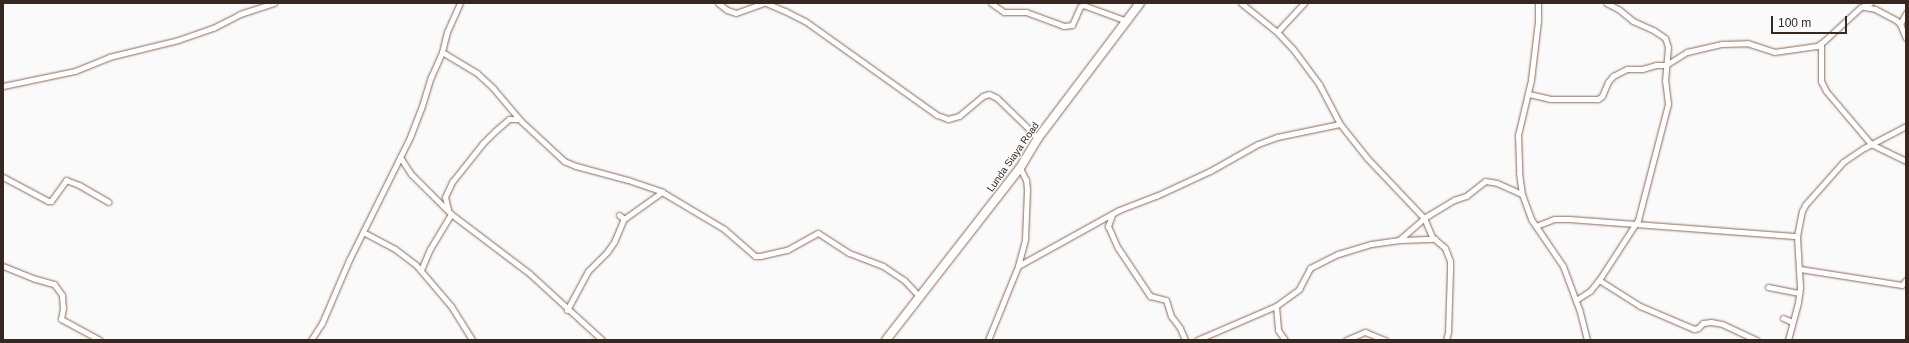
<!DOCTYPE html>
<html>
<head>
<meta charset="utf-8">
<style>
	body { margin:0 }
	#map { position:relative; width:1909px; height:343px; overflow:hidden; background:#fafafa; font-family:Helvetica,sans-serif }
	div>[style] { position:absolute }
	.roads { filter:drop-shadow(0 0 1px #886858) drop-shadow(0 0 1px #886858) }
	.minor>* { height:5px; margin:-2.5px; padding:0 2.5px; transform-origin:2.5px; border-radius:2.5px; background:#fff }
	.primary>* { height:8px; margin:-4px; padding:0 4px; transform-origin:4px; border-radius:4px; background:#fff }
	span { translate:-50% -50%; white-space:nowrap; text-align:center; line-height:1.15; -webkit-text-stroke:3px #fafafa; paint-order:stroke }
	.street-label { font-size:10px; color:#362821 }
	.frame { position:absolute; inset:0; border:4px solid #362821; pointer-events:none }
	.scale { position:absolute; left:1771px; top:16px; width:76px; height:18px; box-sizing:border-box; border:2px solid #362821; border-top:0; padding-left:5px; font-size:12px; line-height:14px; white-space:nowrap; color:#362821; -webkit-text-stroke:3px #fafafa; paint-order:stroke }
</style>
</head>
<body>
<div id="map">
	<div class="roads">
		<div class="minor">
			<i style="left:718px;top:3px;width:11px;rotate:38deg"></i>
			<i style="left:727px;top:10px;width:9px;rotate:18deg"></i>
			<i style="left:736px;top:13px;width:29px;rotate:-20deg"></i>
			<i style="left:766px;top:3px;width:21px;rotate:23deg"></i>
			<i style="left:785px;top:11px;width:22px;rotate:27deg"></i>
			<i style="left:805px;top:21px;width:162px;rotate:35.5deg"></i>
			<i style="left:937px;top:115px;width:12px;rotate:20deg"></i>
			<i style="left:948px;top:119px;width:11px;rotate:-15deg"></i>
			<i style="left:959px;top:116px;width:31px;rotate:-40deg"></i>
			<i style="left:983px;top:96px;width:6px;rotate:-18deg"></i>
			<i style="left:989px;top:94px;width:9px;rotate:27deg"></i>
			<i style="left:997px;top:98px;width:57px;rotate:44.3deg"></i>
			<i style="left:991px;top:3px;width:16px;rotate:35deg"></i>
			<i style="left:1004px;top:12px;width:22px"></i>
			<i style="left:1026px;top:12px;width:40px;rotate:20.2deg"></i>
			<i style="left:1064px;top:26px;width:8px;rotate:-7deg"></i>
			<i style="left:1072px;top:25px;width:20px;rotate:-66deg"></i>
			<i style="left:1080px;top:7px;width:4px;rotate:-34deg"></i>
			<i style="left:1083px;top:5px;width:47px;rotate:20deg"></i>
			<i style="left:1241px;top:3px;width:46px;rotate:38.9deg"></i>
			<i style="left:1277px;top:32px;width:23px;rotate:47deg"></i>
			<i style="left:1293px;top:49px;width:44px;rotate:53.4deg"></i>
			<i style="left:1319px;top:84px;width:45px;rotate:62.3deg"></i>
			<i style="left:1340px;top:124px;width:43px;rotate:51.5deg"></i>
			<i style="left:1367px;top:158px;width:83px;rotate:46.5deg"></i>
			<i style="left:1424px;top:218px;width:21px;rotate:67deg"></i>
			<i style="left:1432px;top:237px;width:17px;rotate:40deg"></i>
			<i style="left:1445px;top:248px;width:14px;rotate:69deg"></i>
			<i style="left:1450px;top:261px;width:9px;rotate:90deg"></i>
			<i style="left:1450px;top:270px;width:62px;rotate:91.8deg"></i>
			<i style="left:1448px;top:332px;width:8px;rotate:104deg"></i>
			<i style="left:1538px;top:3px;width:18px;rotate:90deg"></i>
			<i style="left:1538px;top:21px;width:59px;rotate:96.8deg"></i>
			<i style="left:1531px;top:80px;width:57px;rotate:103.3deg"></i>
			<i style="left:1518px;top:135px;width:38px;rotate:88deg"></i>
			<i style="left:1519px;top:173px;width:21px;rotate:82deg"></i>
			<i style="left:1522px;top:194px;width:27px;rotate:70deg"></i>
			<i style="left:1531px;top:219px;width:57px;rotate:55.8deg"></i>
			<i style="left:1563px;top:266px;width:49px;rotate:69.7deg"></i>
			<i style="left:1580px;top:312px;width:29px;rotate:76deg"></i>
			<i style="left:1864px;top:7px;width:11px;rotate:10deg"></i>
			<i style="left:1875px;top:9px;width:24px;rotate:28deg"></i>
			<i style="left:1896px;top:20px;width:6px;rotate:45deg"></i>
			<i style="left:1900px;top:24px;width:15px;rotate:67deg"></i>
			<i style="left:1900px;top:24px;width:13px;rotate:-61deg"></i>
			<i style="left:1277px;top:32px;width:40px;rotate:-47deg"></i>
			<i style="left:1821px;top:44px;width:37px;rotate:90deg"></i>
			<i style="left:1821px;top:81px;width:11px;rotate:63deg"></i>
			<i style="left:1826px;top:91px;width:70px;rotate:49.7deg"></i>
			<i style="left:1871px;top:144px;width:39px;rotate:26deg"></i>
			<i style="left:442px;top:52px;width:41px;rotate:31deg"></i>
			<i style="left:477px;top:73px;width:22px;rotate:43deg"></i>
			<i style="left:493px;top:88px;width:43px;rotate:49.7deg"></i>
			<i style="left:521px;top:121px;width:59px;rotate:42.9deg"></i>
			<i style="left:564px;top:161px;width:13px;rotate:23deg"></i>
			<i style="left:576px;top:166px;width:54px;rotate:15.1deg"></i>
			<i style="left:628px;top:180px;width:36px;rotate:19deg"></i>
			<i style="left:3px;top:86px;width:74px;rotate:-11.8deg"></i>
			<i style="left:75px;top:71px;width:37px;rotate:-22deg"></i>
			<i style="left:109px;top:57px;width:71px;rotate:-13.8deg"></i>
			<i style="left:178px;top:40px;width:37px;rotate:-19deg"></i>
			<i style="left:213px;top:28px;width:30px;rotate:-27deg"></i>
			<i style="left:240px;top:14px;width:36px;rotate:-18deg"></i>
			<i style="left:1529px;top:94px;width:22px;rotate:13deg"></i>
			<i style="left:1550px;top:99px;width:48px"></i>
			<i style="left:1598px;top:99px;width:5px;rotate:-37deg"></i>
			<i style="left:1602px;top:96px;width:15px;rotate:-67deg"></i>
			<i style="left:1608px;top:82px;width:8px;rotate:-50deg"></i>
			<i style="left:1613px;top:76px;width:16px;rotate:-27deg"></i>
			<i style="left:1627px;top:69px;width:15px"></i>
			<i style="left:1642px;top:69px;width:15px;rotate:-16deg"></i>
			<i style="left:1656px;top:65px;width:10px"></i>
			<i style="left:1666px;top:65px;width:25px;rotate:-32deg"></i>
			<i style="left:1687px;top:52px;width:36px;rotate:-13deg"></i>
			<i style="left:1722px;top:44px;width:25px;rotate:-2deg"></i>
			<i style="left:1747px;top:43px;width:28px;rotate:18deg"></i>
			<i style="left:1774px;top:52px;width:43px;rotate:-7.9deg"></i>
			<i style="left:1817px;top:46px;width:9px;rotate:-36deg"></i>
			<i style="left:1824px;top:41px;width:50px;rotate:-42.6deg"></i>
			<i style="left:1861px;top:7px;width:10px;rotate:-24deg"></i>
			<i style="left:400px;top:157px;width:20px;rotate:57deg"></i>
			<i style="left:411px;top:174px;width:57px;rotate:45deg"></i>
			<i style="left:451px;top:214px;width:99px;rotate:37.2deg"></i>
			<i style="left:530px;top:274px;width:98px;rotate:42.5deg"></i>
			<i style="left:3px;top:177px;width:51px;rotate:28.1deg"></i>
			<i style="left:48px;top:201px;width:3px"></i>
			<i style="left:51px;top:201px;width:26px;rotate:-54deg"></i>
			<i style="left:66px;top:180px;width:14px;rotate:21deg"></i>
			<i style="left:79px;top:185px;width:34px;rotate:30deg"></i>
			<i style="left:448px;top:209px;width:12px;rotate:-104deg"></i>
			<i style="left:445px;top:197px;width:17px;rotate:-65deg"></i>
			<i style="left:452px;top:182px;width:50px;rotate:-51.5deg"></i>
			<i style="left:483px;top:143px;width:16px;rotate:-45deg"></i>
			<i style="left:494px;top:132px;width:20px;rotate:-41deg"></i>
			<i style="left:509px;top:119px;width:10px"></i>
			<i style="left:619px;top:215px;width:6px;rotate:39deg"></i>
			<i style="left:1112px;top:215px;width:12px;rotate:110deg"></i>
			<i style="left:1108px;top:226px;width:24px;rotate:66deg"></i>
			<i style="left:1118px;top:248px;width:58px;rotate:56.3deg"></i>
			<i style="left:1150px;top:296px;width:16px;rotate:14deg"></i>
			<i style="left:1166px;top:300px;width:17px;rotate:73deg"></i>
			<i style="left:1171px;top:316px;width:15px;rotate:53deg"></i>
			<i style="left:1180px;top:328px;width:13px;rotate:67deg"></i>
			<i style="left:1536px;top:226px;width:19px;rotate:-21deg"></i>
			<i style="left:1554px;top:219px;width:15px"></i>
			<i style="left:1569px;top:219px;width:229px;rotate:4.3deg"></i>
			<i style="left:363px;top:232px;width:36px;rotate:28deg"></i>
			<i style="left:395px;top:249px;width:26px;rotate:37deg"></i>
			<i style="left:416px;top:265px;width:54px;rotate:49.5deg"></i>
			<i style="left:451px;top:306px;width:40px;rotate:58deg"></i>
			<i style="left:1399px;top:240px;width:33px;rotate:-41deg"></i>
			<i style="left:1424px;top:218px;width:35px;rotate:-31deg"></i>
			<i style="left:1454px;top:200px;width:13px;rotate:-18deg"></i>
			<i style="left:1466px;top:196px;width:24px;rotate:-38deg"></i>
			<i style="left:1485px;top:181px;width:12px;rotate:9deg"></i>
			<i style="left:1497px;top:183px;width:27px;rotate:24deg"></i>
			<i style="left:3px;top:266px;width:35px;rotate:22deg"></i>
			<i style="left:36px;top:279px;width:19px;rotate:16deg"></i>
			<i style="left:54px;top:284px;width:14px;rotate:54deg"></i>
			<i style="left:62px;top:295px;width:13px;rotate:86deg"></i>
			<i style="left:63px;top:308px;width:11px;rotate:100deg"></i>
			<i style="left:61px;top:319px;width:44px;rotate:28.3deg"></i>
			<i style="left:1018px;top:266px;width:115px;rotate:-29deg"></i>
			<i style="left:1119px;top:210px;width:40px;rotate:-21deg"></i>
			<i style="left:1156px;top:196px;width:60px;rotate:-24.8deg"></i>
			<i style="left:1210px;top:171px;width:55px;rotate:-29.4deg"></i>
			<i style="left:1258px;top:144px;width:20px;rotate:-20deg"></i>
			<i style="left:1277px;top:137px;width:64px;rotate:-11.7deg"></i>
			<i style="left:1800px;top:269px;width:103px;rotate:8.9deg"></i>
			<i style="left:1902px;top:285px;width:6px;rotate:-51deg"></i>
			<i style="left:421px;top:270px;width:23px;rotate:-67deg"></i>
			<i style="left:430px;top:249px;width:41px;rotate:-59deg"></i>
			<i style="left:1599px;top:280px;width:49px;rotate:32.4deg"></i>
			<i style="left:1640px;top:306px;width:59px;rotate:23.1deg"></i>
			<i style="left:1694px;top:329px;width:4px;rotate:-14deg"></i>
			<i style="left:1698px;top:328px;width:7px;rotate:-45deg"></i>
			<i style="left:1703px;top:323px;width:8px;rotate:-7deg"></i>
			<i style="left:1711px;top:322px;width:11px;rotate:10deg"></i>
			<i style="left:1722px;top:324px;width:38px;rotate:25deg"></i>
			<i style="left:1768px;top:287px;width:32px;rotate:11deg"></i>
			<i style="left:1576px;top:300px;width:17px;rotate:-33deg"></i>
			<i style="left:1590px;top:291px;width:14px;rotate:-51deg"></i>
			<i style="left:1599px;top:280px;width:72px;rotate:-57deg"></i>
			<i style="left:1638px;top:220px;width:120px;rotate:-75.5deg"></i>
			<i style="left:1668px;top:104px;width:23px;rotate:-97deg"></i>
			<i style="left:1665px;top:81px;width:34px;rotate:-85deg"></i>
			<i style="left:1668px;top:47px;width:9px;rotate:-108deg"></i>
			<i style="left:1665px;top:38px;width:14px;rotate:-146deg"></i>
			<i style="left:1653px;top:30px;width:22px;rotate:-156deg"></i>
			<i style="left:1633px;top:21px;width:19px;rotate:-141deg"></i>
			<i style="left:1618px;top:9px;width:13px;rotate:-153deg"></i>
			<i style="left:1276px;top:306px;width:24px;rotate:85deg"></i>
			<i style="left:1278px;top:330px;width:12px;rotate:55deg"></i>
			<i style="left:567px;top:310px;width:44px;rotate:-61.7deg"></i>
			<i style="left:588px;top:271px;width:27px;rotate:-45deg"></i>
			<i style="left:607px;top:252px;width:12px;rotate:-55deg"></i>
			<i style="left:614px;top:242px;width:25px;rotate:-67deg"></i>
			<i style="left:624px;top:219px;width:47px;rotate:-35.4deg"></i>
			<i style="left:662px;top:192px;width:72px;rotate:30.8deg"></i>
			<i style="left:724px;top:229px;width:41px;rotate:41.1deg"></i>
			<i style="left:755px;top:256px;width:5px"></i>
			<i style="left:760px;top:256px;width:28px;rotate:-13deg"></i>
			<i style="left:787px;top:250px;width:35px;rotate:-29deg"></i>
			<i style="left:818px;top:233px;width:37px;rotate:33deg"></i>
			<i style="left:849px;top:253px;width:36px;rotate:21deg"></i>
			<i style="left:883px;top:266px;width:25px;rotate:34deg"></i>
			<i style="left:904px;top:280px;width:23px;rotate:47deg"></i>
			<i style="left:1783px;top:318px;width:10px;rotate:24deg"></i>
			<i style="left:311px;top:340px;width:20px;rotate:-57deg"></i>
			<i style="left:322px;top:323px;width:69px;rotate:-66.8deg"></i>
			<i style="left:349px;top:260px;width:137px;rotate:-63.6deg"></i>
			<i style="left:410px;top:137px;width:30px;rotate:-69deg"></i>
			<i style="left:421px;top:109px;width:34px;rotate:-73deg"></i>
			<i style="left:431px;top:77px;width:27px;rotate:-66deg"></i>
			<i style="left:442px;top:52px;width:21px;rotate:-76deg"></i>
			<i style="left:447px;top:32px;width:32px;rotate:-66deg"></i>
			<i style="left:988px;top:340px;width:80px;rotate:-67.9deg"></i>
			<i style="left:1018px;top:266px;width:28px;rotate:-75deg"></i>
			<i style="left:1025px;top:239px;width:50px;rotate:-87.7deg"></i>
			<i style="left:1027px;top:189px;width:9px;rotate:-96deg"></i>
			<i style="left:1026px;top:180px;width:13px;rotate:-117deg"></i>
			<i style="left:1197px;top:340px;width:86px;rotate:-23.3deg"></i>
			<i style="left:1276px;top:306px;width:29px;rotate:-36deg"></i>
			<i style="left:1299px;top:289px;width:24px;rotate:-62deg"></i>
			<i style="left:1310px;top:268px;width:31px;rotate:-27deg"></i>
			<i style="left:1338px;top:254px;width:34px;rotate:-17deg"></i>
			<i style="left:1371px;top:244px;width:29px;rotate:-8deg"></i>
			<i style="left:1400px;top:240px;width:35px;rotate:-2deg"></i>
			<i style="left:1346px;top:340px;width:21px;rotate:-23deg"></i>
			<i style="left:1365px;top:332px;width:22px;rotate:22deg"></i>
			<i style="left:1788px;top:340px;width:39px;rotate:-75deg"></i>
			<i style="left:1798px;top:302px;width:15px;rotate:-82deg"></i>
			<i style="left:1800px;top:287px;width:51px;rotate:-93.4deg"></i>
			<i style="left:1797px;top:236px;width:25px;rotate:-79deg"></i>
			<i style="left:1802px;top:211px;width:7px;rotate:-63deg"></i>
			<i style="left:1805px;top:205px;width:57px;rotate:-48.5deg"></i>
			<i style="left:1843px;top:162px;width:25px;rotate:-34deg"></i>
			<i style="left:1864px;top:148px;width:47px;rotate:-27.6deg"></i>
		</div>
		<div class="primary">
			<i style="left:886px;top:340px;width:218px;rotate:-52.1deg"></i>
			<i style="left:1020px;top:168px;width:35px;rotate:-59deg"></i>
			<i style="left:1038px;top:138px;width:169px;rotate:-52.9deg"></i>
		</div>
	</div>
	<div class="street-label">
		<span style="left:1013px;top:157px;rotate:-55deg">Lunda Siaya Road</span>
	</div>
	<div class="frame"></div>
	<div class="scale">100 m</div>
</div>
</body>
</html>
